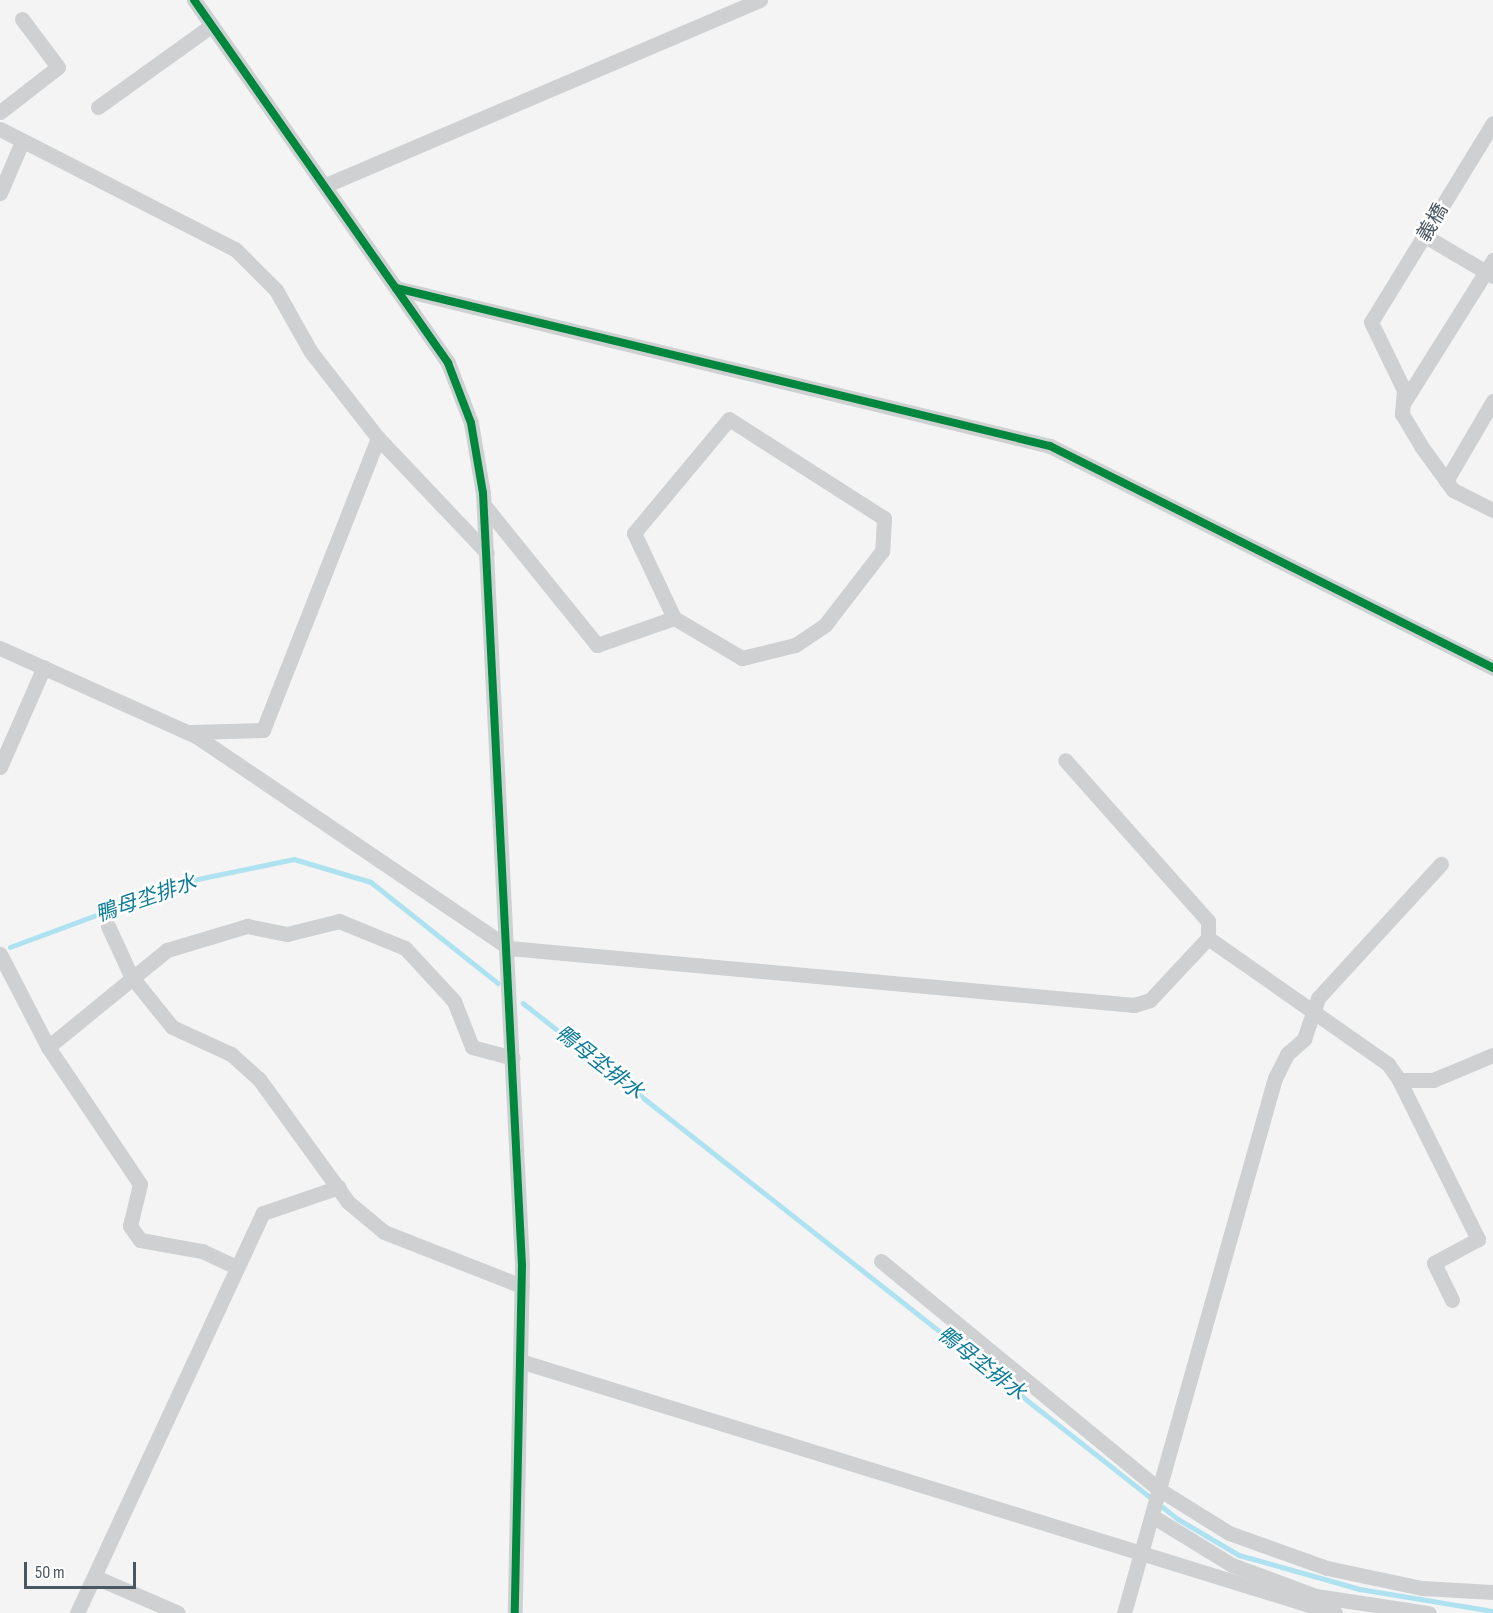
<!DOCTYPE html>
<html>
<head>
<meta charset="utf-8">
<style>
	body { margin:0 }
	#map { position:relative; width:1493px; height:1613px; overflow:hidden; background:#f4f4f4; font-family:"Sofia Sans Condensed","Noto Sans TC",sans-serif }
	div>[style] { position:absolute }
	.stream>* { height:4.5px; margin:-2.25px; padding:0 2.25px; transform-origin:2.25px; border-radius:2.25px; background:#aee2f0 }
	.minor>* { height:15px; margin:-7.5px; padding:0 7.5px; transform-origin:7.5px; border-radius:7.5px; background:#ced0d2 }
	.cycleway>* { height:8px; margin:-4px; padding:0 4px; transform-origin:4px; border-radius:4px; background:#00873e }
	span { translate:-50% -50%; white-space:nowrap; text-align:center; line-height:1.15; -webkit-text-stroke:5px #fff; paint-order:stroke }
	.street-label { font-size:20px; color:#4a5661 }
	.water-label { font-size:21px; color:#0c7c9b; font-style:italic }
	.scale { position:absolute; left:24px; top:1562px; width:112px; height:27px; box-sizing:border-box; border:3px solid #4a5661; border-top:0; padding-left:8px; font-size:18px; line-height:21px; white-space:nowrap; color:#4a5661; -webkit-text-stroke:4px #fff; paint-order:stroke }
</style>
</head>
<body>
<div id="map">
	<div class="stream">
		<i style="left:10px;top:947px;width:190px;rotate:-20.3deg"></i>
		<i style="left:188px;top:881px;width:108px;rotate:-11.7deg"></i>
		<i style="left:294px;top:859px;width:80px;rotate:16.6deg"></i>
		<i style="left:371px;top:882px;width:162px;rotate:38.5deg"></i>
		<i style="left:523px;top:1003px;width:834px;rotate:38.23deg"></i>
		<i style="left:1178px;top:1519px;width:71px;rotate:30.5deg"></i>
		<i style="left:1239px;top:1555px;width:126px;rotate:15.7deg"></i>
		<i style="left:1360px;top:1589px;width:135px;rotate:9.4deg"></i>
	</div>
	<div class="minor">
		<i style="left:194px;top:0;width:443px;rotate:55deg"></i>
		<i style="left:448px;top:363px;width:64px;rotate:69deg"></i>
		<i style="left:471px;top:423px;width:71px;rotate:80.3deg"></i>
		<i style="left:483px;top:493px;width:773px;rotate:87.11deg"></i>
		<i style="left:522px;top:1265px;width:348px;rotate:91.2deg"></i>
		<i style="left:98px;top:107px;width:140px;rotate:-35.7deg"></i>
		<i style="left:0;top:112px;width:73px;rotate:-37.8deg"></i>
		<i style="left:58px;top:67px;width:60px;rotate:-126.9deg"></i>
		<i style="left:1493px;top:123px;width:233px;rotate:121.5deg"></i>
		<i style="left:1371px;top:322px;width:76px;rotate:64.1deg"></i>
		<i style="left:1404px;top:390px;width:24px;rotate:95deg"></i>
		<i style="left:1402px;top:414px;width:37px;rotate:59deg"></i>
		<i style="left:1421px;top:446px;width:54px;rotate:54deg"></i>
		<i style="left:1453px;top:490px;width:45px;rotate:26.6deg"></i>
		<i style="left:0;top:129px;width:264px;rotate:27.1deg"></i>
		<i style="left:235px;top:249px;width:58px;rotate:45deg"></i>
		<i style="left:276px;top:290px;width:71px;rotate:60.6deg"></i>
		<i style="left:311px;top:352px;width:109px;rotate:52.1deg"></i>
		<i style="left:378px;top:438px;width:158px;rotate:46.5deg"></i>
		<i style="left:326px;top:185px;width:472px;rotate:-23.1deg"></i>
		<i style="left:0;top:193px;width:56px;rotate:-66.7deg"></i>
		<i style="left:1425px;top:236px;width:79px;rotate:30.5deg"></i>
		<i style="left:396px;top:288px;width:673px;rotate:13.58deg"></i>
		<i style="left:1050px;top:446px;width:496px;rotate:26.6deg"></i>
		<i style="left:1404px;top:402px;width:168px;rotate:-57.9deg"></i>
		<i style="left:1446px;top:481px;width:93px;rotate:-59.6deg"></i>
		<i style="left:484px;top:505px;width:180px;rotate:51.1deg"></i>
		<i style="left:597px;top:645px;width:82px;rotate:-19.3deg"></i>
		<i style="left:674px;top:618px;width:94px;rotate:-115.2deg"></i>
		<i style="left:634px;top:533px;width:148px;rotate:-50.2deg"></i>
		<i style="left:729px;top:419px;width:184px;rotate:32.6deg"></i>
		<i style="left:884px;top:518px;width:33px;rotate:93deg"></i>
		<i style="left:882px;top:551px;width:93px;rotate:127.6deg"></i>
		<i style="left:825px;top:625px;width:36px;rotate:146deg"></i>
		<i style="left:795px;top:645px;width:55px;rotate:166.2deg"></i>
		<i style="left:742px;top:658px;width:79px;rotate:-149.5deg"></i>
		<i style="left:0;top:648px;width:215px;rotate:24.2deg"></i>
		<i style="left:196px;top:736px;width:378px;rotate:34.1deg"></i>
		<i style="left:509px;top:948px;width:628px;rotate:5.21deg"></i>
		<i style="left:1134px;top:1005px;width:17px;rotate:-17deg"></i>
		<i style="left:1150px;top:1000px;width:85px;rotate:-46.9deg"></i>
		<i style="left:1208px;top:938px;width:17px;rotate:-90deg"></i>
		<i style="left:1208px;top:921px;width:215px;rotate:-131.6deg"></i>
		<i style="left:190px;top:732px;width:73px;rotate:-1.6deg"></i>
		<i style="left:263px;top:730px;width:314px;rotate:-68.5deg"></i>
		<i style="left:0;top:767px;width:109px;rotate:-66.3deg"></i>
		<i style="left:108px;top:926px;width:55px;rotate:65.3deg"></i>
		<i style="left:131px;top:976px;width:65px;rotate:51.2deg"></i>
		<i style="left:172px;top:1027px;width:65px;rotate:24.6deg"></i>
		<i style="left:231px;top:1054px;width:38px;rotate:42deg"></i>
		<i style="left:259px;top:1079px;width:152px;rotate:54.1deg"></i>
		<i style="left:348px;top:1202px;width:47px;rotate:39.8deg"></i>
		<i style="left:384px;top:1232px;width:148px;rotate:21.4deg"></i>
		<i style="left:1208px;top:938px;width:220px;rotate:35deg"></i>
		<i style="left:1388px;top:1064px;width:19px;rotate:55deg"></i>
		<i style="left:1399px;top:1080px;width:34px"></i>
		<i style="left:1433px;top:1080px;width:65px;rotate:-22.6deg"></i>
		<i style="left:0;top:954px;width:105px;rotate:62.7deg"></i>
		<i style="left:48px;top:1047px;width:165px;rotate:56.1deg"></i>
		<i style="left:140px;top:1184px;width:43px;rotate:103.4deg"></i>
		<i style="left:130px;top:1226px;width:17px;rotate:54deg"></i>
		<i style="left:140px;top:1240px;width:63px;rotate:10.1deg"></i>
		<i style="left:202px;top:1251px;width:35px;rotate:25deg"></i>
		<i style="left:48px;top:1047px;width:154px;rotate:-39.2deg"></i>
		<i style="left:167px;top:950px;width:84px;rotate:-16.7deg"></i>
		<i style="left:247px;top:926px;width:41px;rotate:11.3deg"></i>
		<i style="left:287px;top:934px;width:54px;rotate:-14deg"></i>
		<i style="left:339px;top:921px;width:71px;rotate:22.2deg"></i>
		<i style="left:405px;top:948px;width:72px;rotate:47.2deg"></i>
		<i style="left:454px;top:1001px;width:49px;rotate:68.6deg"></i>
		<i style="left:472px;top:1047px;width:42px;rotate:15deg"></i>
		<i style="left:1399px;top:1080px;width:178px;rotate:63.6deg"></i>
		<i style="left:1478px;top:1239px;width:50px;rotate:151.4deg"></i>
		<i style="left:1434px;top:1263px;width:41px;rotate:64.1deg"></i>
		<i style="left:881px;top:1261px;width:361px;rotate:39.4deg"></i>
		<i style="left:1160px;top:1490px;width:81px;rotate:31.9deg"></i>
		<i style="left:1229px;top:1533px;width:104px;rotate:19.7deg"></i>
		<i style="left:1327px;top:1568px;width:97px;rotate:11.9deg"></i>
		<i style="left:1422px;top:1588px;width:71px;rotate:3.2deg"></i>
		<i style="left:520px;top:1361px;width:853px;rotate:17.18deg"></i>
		<i style="left:1152px;top:1516px;width:94px;rotate:31.5deg"></i>
		<i style="left:1232px;top:1565px;width:90px;rotate:20.3deg"></i>
		<i style="left:1316px;top:1596px;width:114px;rotate:8.6deg"></i>
		<i style="left:95px;top:1577px;width:90px;rotate:23.4deg"></i>
		<i style="left:77px;top:1613px;width:441px;rotate:-65.1deg"></i>
		<i style="left:263px;top:1213px;width:80px;rotate:-18.9deg"></i>
		<i style="left:1124px;top:1613px;width:556px;rotate:-74.24deg"></i>
		<i style="left:1275px;top:1078px;width:27px;rotate:-63deg"></i>
		<i style="left:1287px;top:1054px;width:23px;rotate:-41deg"></i>
		<i style="left:1304px;top:1039px;width:43px;rotate:-71.1deg"></i>
		<i style="left:1318px;top:998px;width:182px;rotate:-47.5deg"></i>
	</div>
	<div class="cycleway">
		<i style="left:194px;top:0;width:443px;rotate:55deg"></i>
		<i style="left:448px;top:363px;width:64px;rotate:69deg"></i>
		<i style="left:471px;top:423px;width:71px;rotate:80.3deg"></i>
		<i style="left:483px;top:493px;width:773px;rotate:87.11deg"></i>
		<i style="left:522px;top:1265px;width:348px;rotate:91.2deg"></i>
		<i style="left:396px;top:288px;width:673px;rotate:13.58deg"></i>
		<i style="left:1050px;top:446px;width:496px;rotate:26.6deg"></i>
	</div>
	<div class="street-label">
		<span style="left:1433px;top:223px;rotate:-59deg">義橋</span>
	</div>
	<div class="water-label">
		<span style="left:146px;top:899px;rotate:-19deg">鴨母坔排水</span>
		<span style="left:599px;top:1063px;rotate:38deg">鴨母坔排水</span>
		<span style="left:981px;top:1364px;rotate:38deg">鴨母坔排水</span>
	</div>
	<div class="scale">50 m</div>
</div>
</body>
</html>
